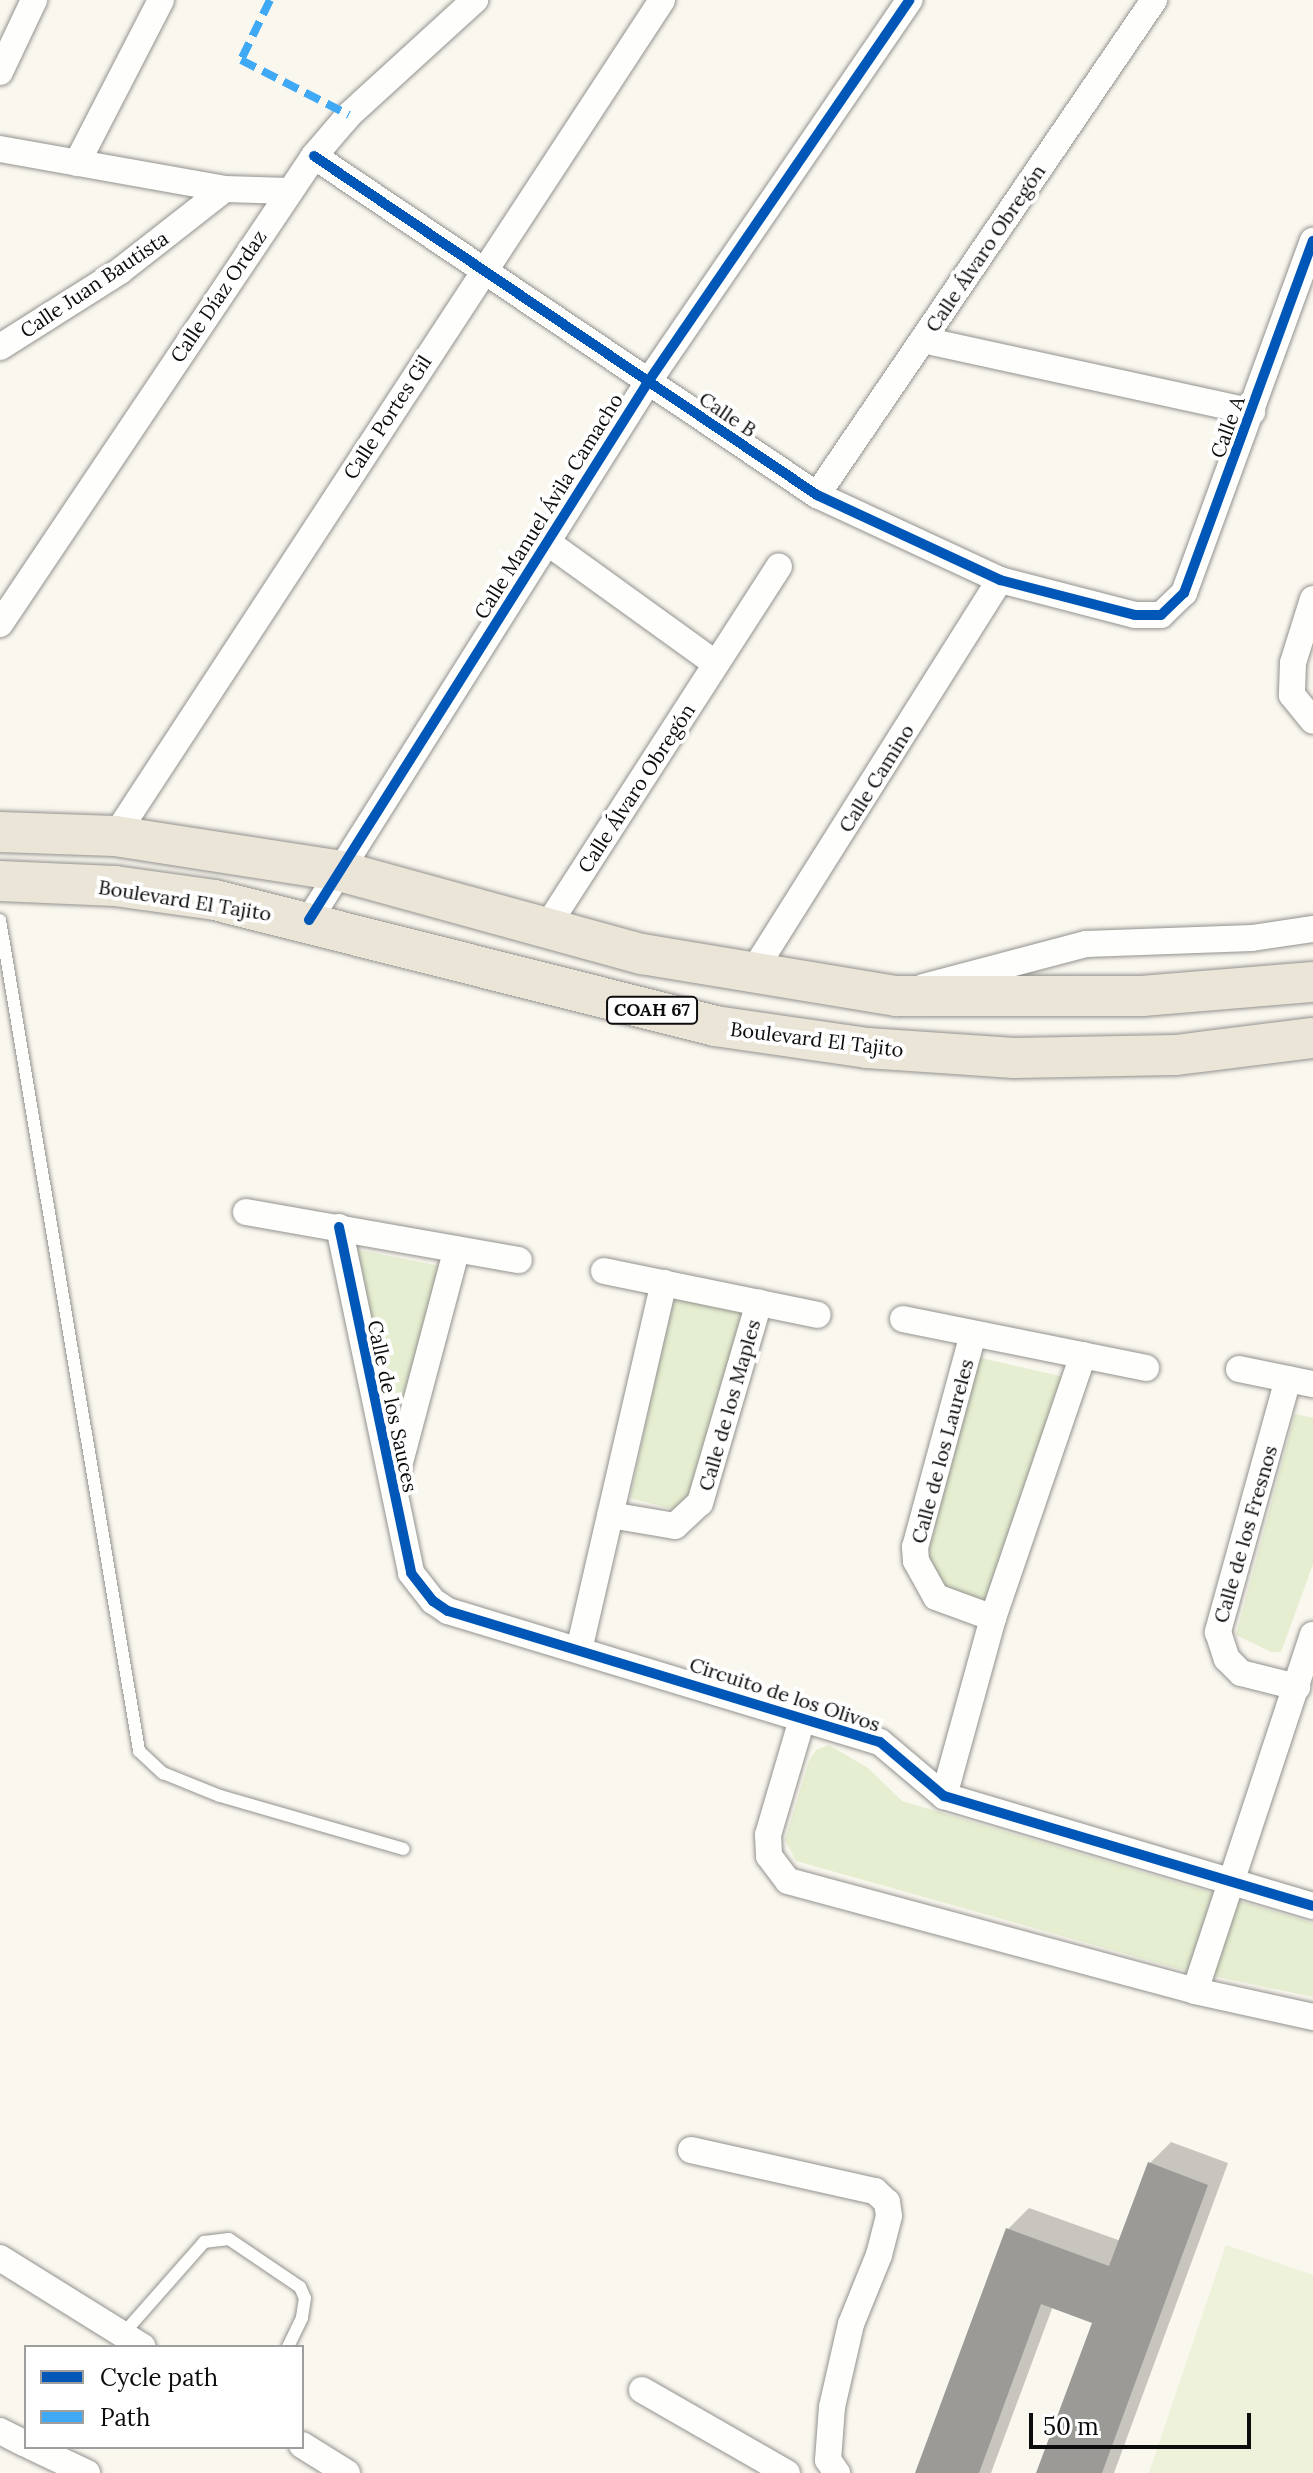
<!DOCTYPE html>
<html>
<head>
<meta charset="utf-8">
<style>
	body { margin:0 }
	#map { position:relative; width:1313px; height:2473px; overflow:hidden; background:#faf7ef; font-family:Lora,serif }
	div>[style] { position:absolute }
	.green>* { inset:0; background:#e5eed0 }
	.pitch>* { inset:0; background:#eef2da }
	.shadow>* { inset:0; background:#0003 }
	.building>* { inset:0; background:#9c9a96 }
	.roads { filter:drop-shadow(0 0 2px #93928e) drop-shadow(0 0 2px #93928e) }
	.service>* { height:12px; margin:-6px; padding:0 6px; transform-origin:6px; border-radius:6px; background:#fefefd }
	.minor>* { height:26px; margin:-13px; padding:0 13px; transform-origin:13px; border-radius:13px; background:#fefefd }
	.primary>* { height:40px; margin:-20px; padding:0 20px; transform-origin:20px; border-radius:20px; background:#ebe5d8 }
	.quiet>* { height:8px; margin-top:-4px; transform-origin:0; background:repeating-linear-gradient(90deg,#3fa9f5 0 16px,transparent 0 24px) }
	.cycleway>* { height:10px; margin:-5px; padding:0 5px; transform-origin:5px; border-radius:5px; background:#0057b8 }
	span { translate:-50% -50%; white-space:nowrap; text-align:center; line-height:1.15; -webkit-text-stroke:8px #fff; paint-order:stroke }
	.shield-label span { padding:2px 6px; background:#fff; border:2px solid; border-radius:6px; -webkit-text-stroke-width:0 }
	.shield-label { font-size:18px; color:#0c0c0c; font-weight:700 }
	.street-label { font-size:20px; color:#0c0c0c }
	.legend { position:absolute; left:24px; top:2345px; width:280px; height:104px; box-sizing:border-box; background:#fff; border:2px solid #9e9e9e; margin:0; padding:10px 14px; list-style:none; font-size:24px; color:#0c0c0c }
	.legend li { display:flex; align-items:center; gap:16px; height:40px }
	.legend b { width:40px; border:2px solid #9e9e9e }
	.scale { position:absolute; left:1029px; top:2413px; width:222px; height:36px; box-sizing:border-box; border:4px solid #0c0c0c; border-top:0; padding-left:10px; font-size:24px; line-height:28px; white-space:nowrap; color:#0c0c0c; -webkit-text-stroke:6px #fff; paint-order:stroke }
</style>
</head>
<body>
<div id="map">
	<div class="green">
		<i style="clip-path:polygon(349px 1248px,445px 1267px,395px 1454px)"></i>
		<i style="clip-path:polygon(673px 1295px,747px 1309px,691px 1495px,676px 1510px,630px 1498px)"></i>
		<i style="clip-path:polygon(977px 1357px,1064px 1377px,987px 1609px,947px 1597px,928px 1555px)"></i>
		<i style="clip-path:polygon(1295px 1414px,1313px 1418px,1313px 1564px,1281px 1652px,1271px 1652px,1236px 1635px)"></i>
		<i style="clip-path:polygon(829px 1745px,868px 1768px,902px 1801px,1313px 1923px,1313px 1997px,1179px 1969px,796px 1861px,785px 1840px,809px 1761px,816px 1750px)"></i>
	</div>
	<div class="pitch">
		<i style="clip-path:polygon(1226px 2245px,1313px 2275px,1313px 2473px,1149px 2473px)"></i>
	</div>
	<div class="shadow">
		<i style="clip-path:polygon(1171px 2142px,1228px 2163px,1114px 2473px,1039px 2473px,1094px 2321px,1053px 2306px,991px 2473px,917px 2473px,1008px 2229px,1029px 2208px,1121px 2241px,1149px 2164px)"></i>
	</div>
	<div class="building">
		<i style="clip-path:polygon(1148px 2162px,1208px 2185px,1102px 2473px,1036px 2473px,1092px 2323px,1041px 2304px,979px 2473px,915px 2473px,1006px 2228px,1109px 2266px)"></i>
	</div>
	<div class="roads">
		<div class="service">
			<i style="left:0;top:920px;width:843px;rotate:80.5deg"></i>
			<i style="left:139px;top:1751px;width:33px;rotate:43deg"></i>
			<i style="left:163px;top:1773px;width:61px;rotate:22deg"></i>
			<i style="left:220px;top:1796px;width:191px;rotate:16.1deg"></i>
			<i style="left:123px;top:2334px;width:123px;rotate:-48.6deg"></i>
			<i style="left:204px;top:2242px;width:25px;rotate:-7deg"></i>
			<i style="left:229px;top:2239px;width:86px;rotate:34.1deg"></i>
			<i style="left:300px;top:2287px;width:12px;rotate:66deg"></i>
			<i style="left:305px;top:2298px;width:20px;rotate:99deg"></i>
			<i style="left:302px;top:2318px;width:32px;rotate:116deg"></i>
		</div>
		<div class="minor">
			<i style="left:0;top:72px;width:80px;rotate:-64.7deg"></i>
			<i style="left:0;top:149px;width:229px;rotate:10.1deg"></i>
			<i style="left:225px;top:189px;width:64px;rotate:1.8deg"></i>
			<i style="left:314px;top:156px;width:607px;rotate:33.98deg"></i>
			<i style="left:817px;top:495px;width:202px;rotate:24.9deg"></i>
			<i style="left:1000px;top:580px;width:139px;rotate:14.5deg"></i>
			<i style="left:1135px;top:615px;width:26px"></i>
			<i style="left:1161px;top:615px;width:32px;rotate:-44deg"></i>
			<i style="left:1184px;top:593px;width:375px;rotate:-69.9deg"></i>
			<i style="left:77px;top:163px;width:183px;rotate:-62.7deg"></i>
			<i style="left:923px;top:340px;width:337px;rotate:12.3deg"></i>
			<i style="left:0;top:347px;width:142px;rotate:-32.3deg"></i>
			<i style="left:120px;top:271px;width:133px;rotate:-38deg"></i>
			<i style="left:817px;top:495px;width:599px;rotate:-55.75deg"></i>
			<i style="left:547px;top:542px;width:208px;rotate:35.8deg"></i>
			<i style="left:1313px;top:599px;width:67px;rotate:107.4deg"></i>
			<i style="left:1293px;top:663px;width:32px;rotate:92deg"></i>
			<i style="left:1292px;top:695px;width:33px;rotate:51deg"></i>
			<i style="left:0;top:624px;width:564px;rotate:-56.14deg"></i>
			<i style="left:314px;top:156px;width:54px;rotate:-49.5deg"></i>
			<i style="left:349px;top:115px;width:171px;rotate:-42.4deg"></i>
			<i style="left:115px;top:836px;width:999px;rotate:-56.8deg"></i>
			<i style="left:309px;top:920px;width:636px;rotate:-57.78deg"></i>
			<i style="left:648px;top:382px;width:463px;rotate:-55.6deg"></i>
			<i style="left:546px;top:928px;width:430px;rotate:-57.2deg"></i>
			<i style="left:751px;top:975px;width:467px;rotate:-57.8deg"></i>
			<i style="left:923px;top:987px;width:169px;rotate:-14.8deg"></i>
			<i style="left:1086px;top:944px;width:166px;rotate:-2.1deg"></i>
			<i style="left:1252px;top:938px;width:62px;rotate:-8.4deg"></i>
			<i style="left:246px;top:1212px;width:277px;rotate:10deg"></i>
			<i style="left:339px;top:1227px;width:353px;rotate:78.2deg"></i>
			<i style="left:411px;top:1573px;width:36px;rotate:52deg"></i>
			<i style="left:433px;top:1601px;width:18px;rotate:34deg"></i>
			<i style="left:448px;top:1611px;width:451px;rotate:16.9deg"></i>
			<i style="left:880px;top:1742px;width:84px;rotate:40.2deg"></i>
			<i style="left:944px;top:1796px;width:385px;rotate:16.6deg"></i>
			<i style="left:604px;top:1271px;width:218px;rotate:11.6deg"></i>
			<i style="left:903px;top:1319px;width:248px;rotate:11.4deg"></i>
			<i style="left:973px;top:1334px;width:221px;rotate:105.2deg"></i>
			<i style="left:915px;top:1547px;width:14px;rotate:86deg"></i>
			<i style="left:916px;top:1561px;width:41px;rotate:60.9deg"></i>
			<i style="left:936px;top:1597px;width:61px;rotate:20.2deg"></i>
			<i style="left:1239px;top:1369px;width:76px;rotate:11.5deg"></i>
			<i style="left:1288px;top:1379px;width:263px;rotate:105.5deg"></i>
			<i style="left:1218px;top:1632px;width:28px;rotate:72deg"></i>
			<i style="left:1227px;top:1659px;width:20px;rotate:45deg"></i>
			<i style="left:1241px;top:1673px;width:58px;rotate:14deg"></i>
			<i style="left:394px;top:1485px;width:244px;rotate:-75.1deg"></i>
			<i style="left:610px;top:1515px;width:66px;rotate:9.6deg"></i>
			<i style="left:675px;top:1526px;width:34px;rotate:-43deg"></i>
			<i style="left:700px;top:1503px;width:209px;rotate:-73.6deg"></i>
			<i style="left:579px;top:1650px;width:377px;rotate:-77deg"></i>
			<i style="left:803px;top:1716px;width:124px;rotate:106.4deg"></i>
			<i style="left:768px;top:1835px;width:21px;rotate:87deg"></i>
			<i style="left:769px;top:1856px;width:31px;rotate:53deg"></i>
			<i style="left:788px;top:1881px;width:422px;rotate:15.1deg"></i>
			<i style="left:1195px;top:1991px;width:121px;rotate:12.4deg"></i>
			<i style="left:944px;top:1796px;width:185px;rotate:-74.6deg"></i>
			<i style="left:993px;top:1618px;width:278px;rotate:-71.1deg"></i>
			<i style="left:1195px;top:1991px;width:375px;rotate:-71.7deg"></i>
			<i style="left:691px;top:2150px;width:189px;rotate:12.6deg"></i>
			<i style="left:875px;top:2191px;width:16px;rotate:43deg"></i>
			<i style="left:887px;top:2202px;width:14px;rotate:82deg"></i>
			<i style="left:889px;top:2216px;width:40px;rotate:104.4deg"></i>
			<i style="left:879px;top:2255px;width:74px;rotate:112.1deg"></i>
			<i style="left:851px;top:2324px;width:85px;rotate:102.9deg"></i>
			<i style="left:832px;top:2407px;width:53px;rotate:94.3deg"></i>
			<i style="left:828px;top:2460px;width:16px;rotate:55deg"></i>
			<i style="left:0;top:2258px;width:168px;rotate:31.9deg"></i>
			<i style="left:642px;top:2390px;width:167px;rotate:29.8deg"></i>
			<i style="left:0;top:2431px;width:29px;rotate:27deg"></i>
			<i style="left:302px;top:2445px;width:53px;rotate:31.9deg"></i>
			<i style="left:32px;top:2447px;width:61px;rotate:25.3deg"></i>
		</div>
		<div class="primary">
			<i style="left:0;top:832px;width:115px;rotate:2deg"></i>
			<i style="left:115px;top:836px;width:228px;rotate:8.8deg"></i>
			<i style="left:340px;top:871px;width:313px;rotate:15.4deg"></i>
			<i style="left:642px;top:954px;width:258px;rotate:9.4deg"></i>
			<i style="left:897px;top:996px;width:245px"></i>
			<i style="left:1142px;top:996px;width:172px;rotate:-4.7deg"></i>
			<i style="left:0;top:881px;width:115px;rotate:2.5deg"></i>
			<i style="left:115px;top:886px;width:101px;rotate:8deg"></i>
			<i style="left:215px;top:900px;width:516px;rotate:14.14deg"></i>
			<i style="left:715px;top:1026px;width:154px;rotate:8.2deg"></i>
			<i style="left:867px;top:1048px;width:147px;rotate:3.9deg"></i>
			<i style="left:1014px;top:1058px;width:162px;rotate:-1.1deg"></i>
			<i style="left:1176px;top:1055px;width:138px;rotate:-7.1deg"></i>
		</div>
	</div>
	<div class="quiet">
		<i style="left:270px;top:0;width:67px;rotate:115.8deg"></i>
		<i style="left:241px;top:60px;width:121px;rotate:27deg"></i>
	</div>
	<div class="cycleway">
		<i style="left:314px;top:156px;width:607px;rotate:33.98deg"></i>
		<i style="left:817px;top:495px;width:202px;rotate:24.9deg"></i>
		<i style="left:1000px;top:580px;width:139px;rotate:14.5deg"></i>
		<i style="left:1135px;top:615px;width:26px"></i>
		<i style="left:1161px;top:615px;width:32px;rotate:-44deg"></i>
		<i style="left:1184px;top:593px;width:375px;rotate:-69.9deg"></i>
		<i style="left:309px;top:920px;width:636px;rotate:-57.78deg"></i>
		<i style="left:648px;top:382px;width:463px;rotate:-55.6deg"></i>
		<i style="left:339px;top:1227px;width:353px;rotate:78.2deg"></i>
		<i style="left:411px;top:1573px;width:36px;rotate:52deg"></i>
		<i style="left:433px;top:1601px;width:18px;rotate:34deg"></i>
		<i style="left:448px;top:1611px;width:451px;rotate:16.9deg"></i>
		<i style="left:880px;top:1742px;width:84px;rotate:40.2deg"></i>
		<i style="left:944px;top:1796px;width:385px;rotate:16.6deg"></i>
	</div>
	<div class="shield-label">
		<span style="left:652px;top:1010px">COAH 67</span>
	</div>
	<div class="street-label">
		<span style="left:985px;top:248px;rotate:-56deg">Calle Álvaro Obregón</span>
		<span style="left:94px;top:284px;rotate:-34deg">Calle Juan Bautista</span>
		<span style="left:218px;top:296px;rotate:-56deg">Calle Díaz Ordaz</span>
		<span style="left:728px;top:414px;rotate:34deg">Calle B</span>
		<span style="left:387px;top:417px;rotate:-57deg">Calle Portes Gil</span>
		<span style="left:1227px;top:427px;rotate:-70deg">Calle A</span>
		<span style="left:548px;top:506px;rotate:-58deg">Calle Manuel Ávila Camacho</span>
		<span style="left:876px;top:778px;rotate:-58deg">Calle Camino</span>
		<span style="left:636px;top:788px;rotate:-57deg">Calle Álvaro Obregón</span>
		<span style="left:185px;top:900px;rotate:9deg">Boulevard El Tajito</span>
		<span style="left:817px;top:1039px;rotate:7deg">Boulevard El Tajito</span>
		<span style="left:729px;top:1405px;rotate:-74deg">Calle de los Maples</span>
		<span style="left:393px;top:1406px;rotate:78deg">Calle de los Sauces</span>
		<span style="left:942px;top:1451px;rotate:-75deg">Calle de los Laureles</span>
		<span style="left:1245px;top:1534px;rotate:-74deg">Calle de los Fresnos</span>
		<span style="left:785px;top:1694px;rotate:18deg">Circuito de los Olivos</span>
	</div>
	<ul class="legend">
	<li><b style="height:10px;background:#0057b8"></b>Cycle path</li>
	<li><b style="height:10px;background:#3fa9f5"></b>Path</li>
	</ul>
	<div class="scale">50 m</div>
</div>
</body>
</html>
